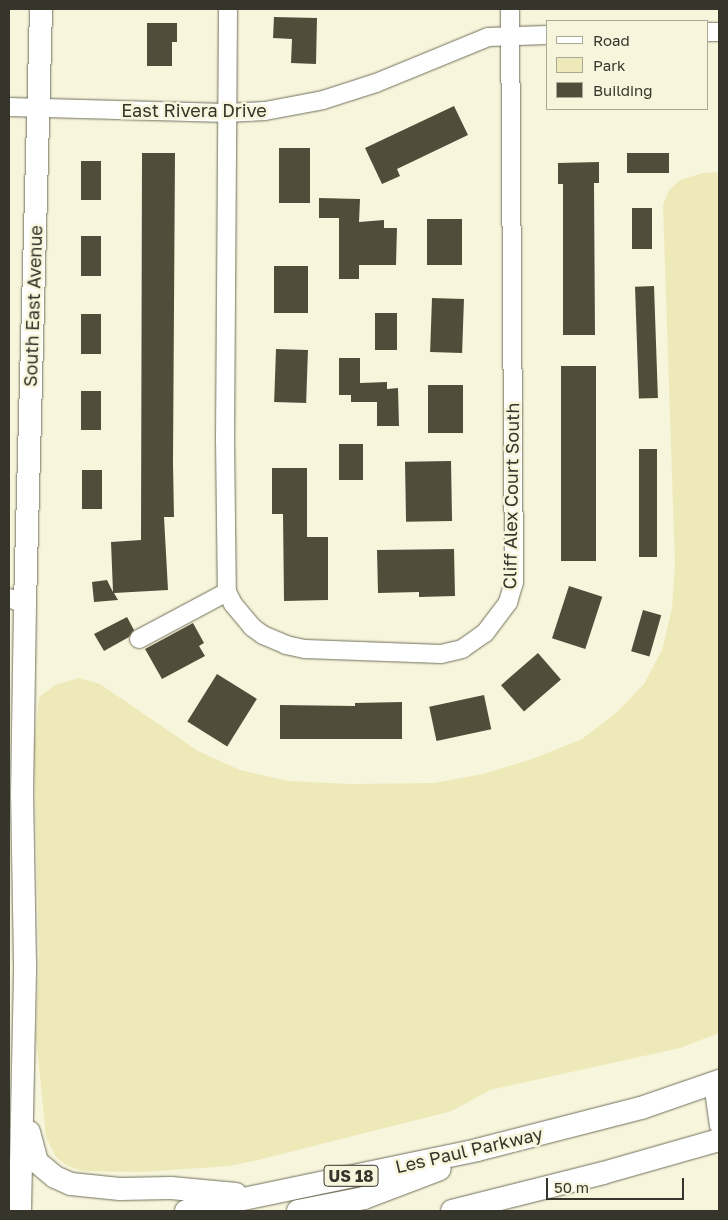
<!DOCTYPE html>
<html>
<head>
<meta charset="utf-8">
<style>
	body { margin:0 }
	#map { position:relative; width:728px; height:1220px; overflow:hidden; background:#f7f6dd; font-family:"Golos Text",sans-serif }
	div>[style] { position:absolute }
	.green>* { inset:0; background:#ede9b9 }
	.building>* { inset:0; background:#504e3a; transform-origin:0 0 }
	.roads { filter:drop-shadow(0 0 1px #716f5a) drop-shadow(0 0 1px #716f5a) }
	.minor>* { height:18px; margin:-9px; padding:0 9px; transform-origin:9px; border-radius:9px; background:#fff }
	.major>* { height:22px; margin:-11px; padding:0 11px; transform-origin:11px; border-radius:11px; background:#fff }
	span { translate:-50% -50%; white-space:nowrap; text-align:center; line-height:1.15; -webkit-text-stroke:5px #f7f6dd; paint-order:stroke }
	.shield-label span { padding:1px 4px; background:#f7f6dd; border:1px solid; border-radius:4px; -webkit-text-stroke-width:0 }
	.shield-label { font-size:16px; color:#35352b; font-weight:700 }
	.street-label { font-size:18px; color:#35352b }
	.frame { position:absolute; inset:0; border:10px solid #35352b; pointer-events:none }
	.legend { position:absolute; left:546px; top:20px; width:162px; height:90px; box-sizing:border-box; background:#f7f6dd; border:1px solid #a9a996; margin:0; padding:6px 9px; list-style:none; font-size:15px; color:#35352b }
	.legend li { display:flex; align-items:center; gap:10px; height:25px }
	.legend b { width:25px; border:1px solid #a9a996 }
	.scale { position:absolute; left:546px; top:1178px; width:138px; height:22px; box-sizing:border-box; border:2px solid #35352b; border-top:0; padding-left:6px; font-size:15px; line-height:18px; white-space:nowrap; color:#35352b; -webkit-text-stroke:4px #f7f6dd; paint-order:stroke }
</style>
</head>
<body>
<div id="map">
	<div class="green">
		<i style="clip-path:polygon(719px 172px,719px 1033px,680px 1048px,490px 1090px,452px 1111px,258px 1160px,229px 1166px,145px 1172px,83px 1171px,68px 1166px,56px 1157px,46px 1137px,36px 1037px,39px 954px,34px 745px,39px 697px,55px 685px,79px 678px,100px 684px,198px 751px,240px 770px,288px 781px,351px 784px,434px 783px,483px 774px,532px 759px,582px 739px,616px 713px,644px 684px,662px 650px,672px 608px,675px 566px,663px 205px,669px 190px,680px 180px,703px 173px)"></i>
	</div>
	<div class="building">
		<i style="clip-path:polygon(274px 17px,317px 18px,316px 64px,291px 63px,292px 39px,273px 38px)"></i>
		<i style="clip-path:polygon(147px 23px,177px 23px,177px 42px,172px 42px,172px 66px,147px 66px)"></i>
		<i style="clip-path:polygon(454px 106px,468px 135px,397px 169px,400px 176px,382px 184px,365px 148px)"></i>
		<i style="left:279px;top:148px;width:31px;height:55px"></i>
		<i style="clip-path:polygon(142px 153px,175px 153px,173px 463px,174px 517px,164px 517px,168px 590px,114px 593px,118px 600px,94px 602px,92px 582px,107px 580px,113px 592px,111px 542px,141px 540px)"></i>
		<i style="left:669px;top:153px;width:20px;height:42px;rotate:90deg"></i>
		<i style="left:81px;top:161px;width:20px;height:39px"></i>
		<i style="clip-path:polygon(599px 162px,599px 183px,594px 183px,595px 335px,563px 335px,563px 184px,558px 184px,558px 163px)"></i>
		<i style="clip-path:polygon(319px 198px,360px 199px,359px 222px,384px 220px,384px 228px,397px 228px,396px 265px,359px 265px,359px 279px,339px 279px,339px 218px,319px 218px)"></i>
		<i style="left:632px;top:208px;width:20px;height:41px"></i>
		<i style="left:427px;top:219px;width:35px;height:46px"></i>
		<i style="left:81px;top:236px;width:20px;height:40px"></i>
		<i style="left:274px;top:266px;width:34px;height:47px"></i>
		<i style="left:654px;top:286px;width:112px;height:19px;rotate:88deg"></i>
		<i style="left:432px;top:298px;width:32px;height:54px;rotate:2deg"></i>
		<i style="left:375px;top:313px;width:22px;height:37px"></i>
		<i style="left:81px;top:314px;width:20px;height:40px"></i>
		<i style="left:276px;top:349px;width:32px;height:53px;rotate:2deg"></i>
		<i style="clip-path:polygon(339px 358px,360px 358px,360px 383px,387px 382px,387px 389px,398px 388px,399px 426px,377px 426px,377px 402px,351px 402px,351px 395px,339px 395px)"></i>
		<i style="left:561px;top:366px;width:35px;height:195px"></i>
		<i style="left:463px;top:385px;width:48px;height:35px;rotate:90deg"></i>
		<i style="left:81px;top:391px;width:20px;height:39px"></i>
		<i style="left:339px;top:444px;width:24px;height:36px"></i>
		<i style="left:639px;top:449px;width:18px;height:108px"></i>
		<i style="left:451px;top:461px;width:60px;height:46px;rotate:89deg"></i>
		<i style="clip-path:polygon(272px 468px,307px 468px,307px 537px,328px 537px,328px 600px,284px 601px,283px 514px,272px 514px)"></i>
		<i style="left:82px;top:470px;width:20px;height:39px"></i>
		<i style="clip-path:polygon(454px 549px,455px 596px,419px 597px,419px 592px,378px 593px,377px 550px)"></i>
		<i style="left:569px;top:586px;width:35px;height:55px;rotate:18deg"></i>
		<i style="left:643px;top:610px;width:19px;height:43px;rotate:16deg"></i>
		<i style="clip-path:polygon(127px 617px,134px 630px,129px 637px,104px 651px,94px 634px)"></i>
		<i style="clip-path:polygon(193px 623px,204px 643px,199px 646px,205px 656px,162px 679px,145px 649px)"></i>
		<i style="left:538px;top:653px;width:35px;height:49px;rotate:49deg"></i>
		<i style="left:217px;top:674px;width:47px;height:56px;rotate:32deg"></i>
		<i style="left:484px;top:695px;width:35px;height:56px;rotate:78deg"></i>
		<i style="clip-path:polygon(402px 702px,402px 739px,280px 739px,280px 705px,355px 706px,355px 703px)"></i>
	</div>
	<div class="roads">
		<div class="minor">
			<i style="left:228px;top:9px;width:430px;rotate:90.4deg"></i>
			<i style="left:225px;top:439px;width:153px;rotate:89.3deg"></i>
			<i style="left:227px;top:592px;width:13px;rotate:63deg"></i>
			<i style="left:233px;top:604px;width:30px;rotate:50deg"></i>
			<i style="left:252px;top:627px;width:14px;rotate:36deg"></i>
			<i style="left:263px;top:635px;width:25px;rotate:23deg"></i>
			<i style="left:286px;top:645px;width:19px;rotate:12deg"></i>
			<i style="left:305px;top:649px;width:136px;rotate:2.1deg"></i>
			<i style="left:441px;top:654px;width:22px;rotate:-13deg"></i>
			<i style="left:462px;top:649px;width:28px;rotate:-35deg"></i>
			<i style="left:485px;top:633px;width:39px;rotate:-53deg"></i>
			<i style="left:508px;top:602px;width:21px;rotate:-73deg"></i>
			<i style="left:514px;top:582px;width:573px;rotate:-90.4deg"></i>
			<i style="left:707px;top:32px;width:12px"></i>
			<i style="left:9px;top:107px;width:218px;rotate:1.6deg"></i>
			<i style="left:227px;top:113px;width:38px;rotate:-3deg"></i>
			<i style="left:265px;top:111px;width:59px;rotate:-10.7deg"></i>
			<i style="left:323px;top:100px;width:56px;rotate:-17.8deg"></i>
			<i style="left:376px;top:83px;width:121px;rotate:-22.3deg"></i>
			<i style="left:488px;top:37px;width:59px;rotate:-1.9deg"></i>
			<i style="left:9px;top:598px;width:17px;rotate:21deg"></i>
			<i style="left:139px;top:639px;width:100px;rotate:-28.1deg"></i>
			<i style="left:713px;top:1083px;width:43px;rotate:82.1deg"></i>
		</div>
		<div class="major">
			<i style="left:29px;top:1132px;width:31px;rotate:75deg"></i>
			<i style="left:37px;top:1162px;width:23px;rotate:40deg"></i>
			<i style="left:55px;top:1177px;width:17px;rotate:24deg"></i>
			<i style="left:71px;top:1184px;width:49px;rotate:5.8deg"></i>
			<i style="left:120px;top:1189px;width:51px;rotate:-1.1deg"></i>
			<i style="left:171px;top:1188px;width:65px;rotate:5.3deg"></i>
			<i style="left:20px;top:1211px;width:248px;rotate:-88.8deg"></i>
			<i style="left:25px;top:963px;width:167px;rotate:-91deg"></i>
			<i style="left:22px;top:796px;width:192px;rotate:-89.1deg"></i>
			<i style="left:25px;top:604px;width:595px;rotate:-88.46deg"></i>
			<i style="left:186px;top:1211px;width:297px;rotate:-11.8deg"></i>
			<i style="left:477px;top:1150px;width:169px;rotate:-14.4deg"></i>
			<i style="left:641px;top:1108px;width:83px;rotate:-19.1deg"></i>
			<i style="left:298px;top:1211px;width:67px;rotate:-11.1deg"></i>
			<i style="left:364px;top:1198px;width:81px;rotate:-20.9deg"></i>
			<i style="left:452px;top:1211px;width:156px;rotate:-14.1deg"></i>
			<i style="left:603px;top:1173px;width:121px;rotate:-15.9deg"></i>
		</div>
	</div>
	<div class="shield-label">
		<span style="left:351px;top:1176px">US 18</span>
	</div>
	<div class="street-label">
		<span style="left:194px;top:110px">East Rivera Drive</span>
		<span style="left:33px;top:306px;rotate:-88deg">South East Avenue</span>
		<span style="left:511px;top:496px;rotate:-89deg">Cliff Alex Court South</span>
		<span style="left:469px;top:1150px;rotate:-13deg">Les Paul Parkway</span>
	</div>
	<div class="frame"></div>
	<ul class="legend">
	<li><b style="height:6px;background:#fff"></b>Road</li>
	<li><b style="height:14px;background:#ede9b9"></b>Park</li>
	<li><b style="height:14px;background:#504e3a"></b>Building</li>
	</ul>
	<div class="scale">50 m</div>
</div>
</body>
</html>
